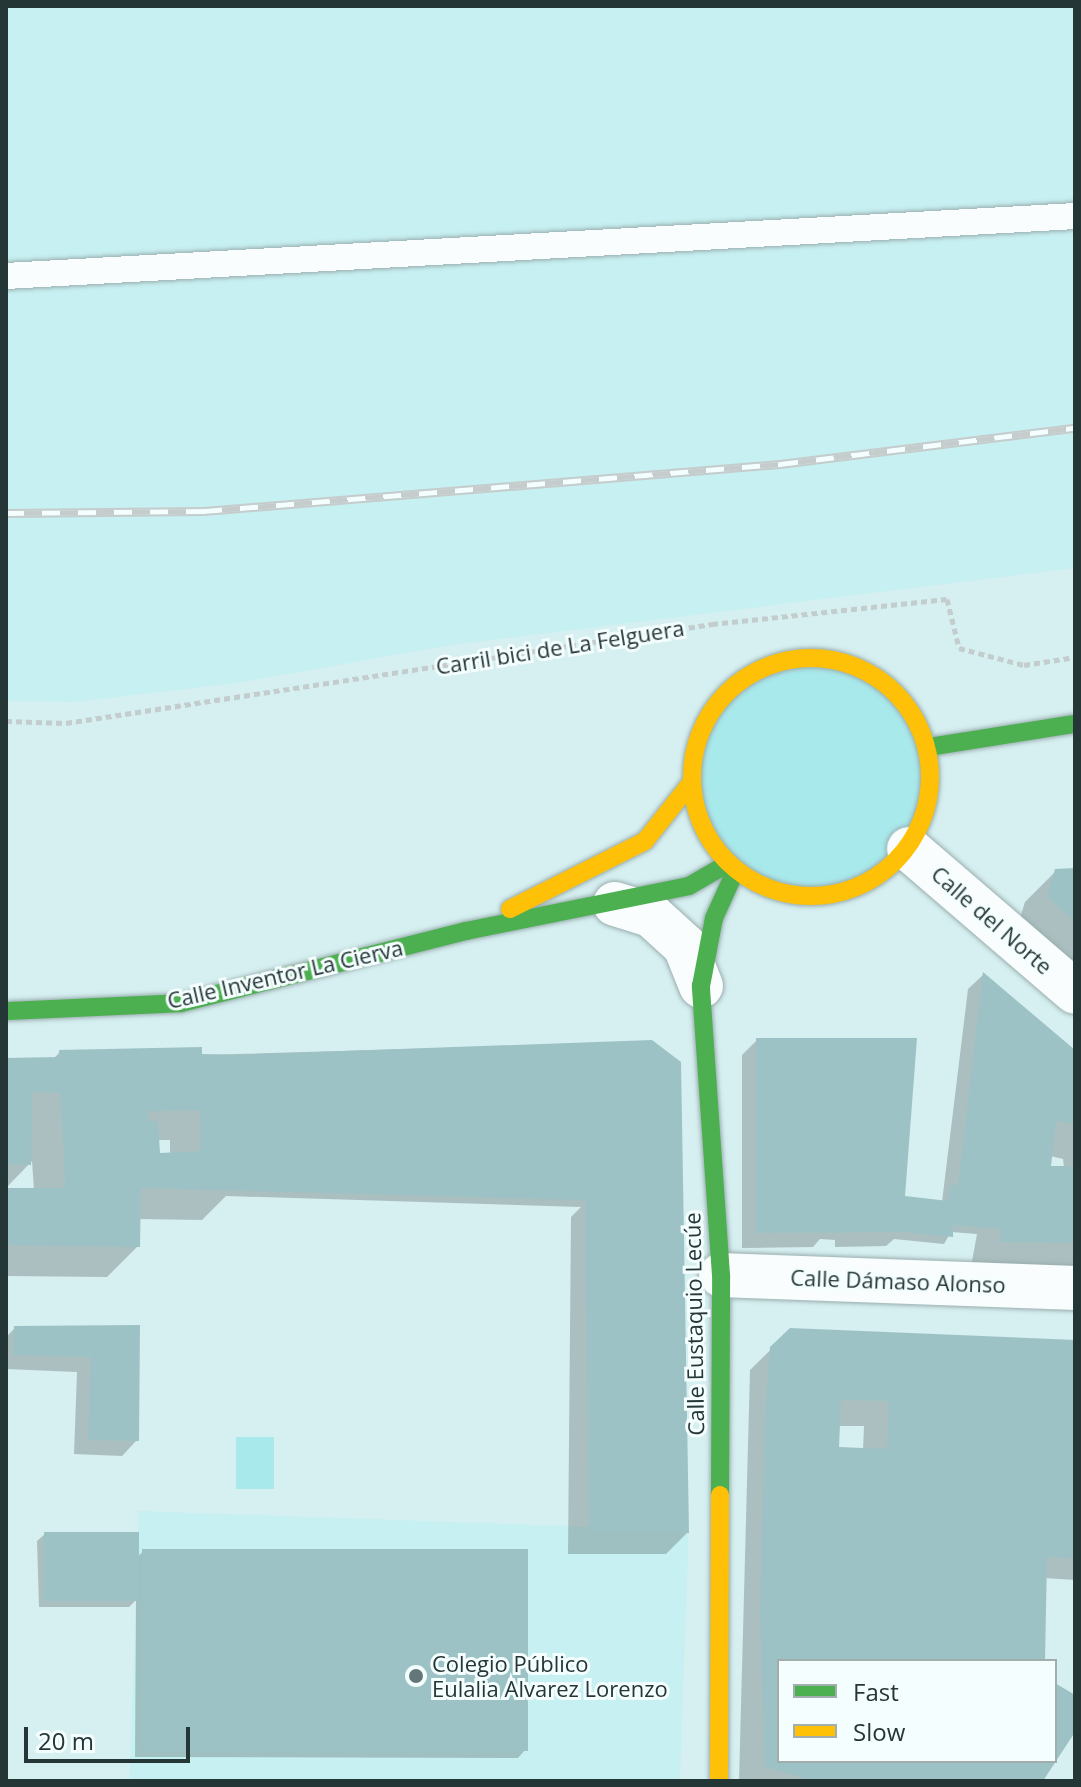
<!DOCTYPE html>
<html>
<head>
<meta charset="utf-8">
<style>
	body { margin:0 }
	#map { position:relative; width:1081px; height:1787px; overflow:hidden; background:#d6eff0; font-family:"Open Sans",sans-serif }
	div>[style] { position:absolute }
	.built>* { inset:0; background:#c7f0f2; transform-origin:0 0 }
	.green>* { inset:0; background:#a8e9ec; transform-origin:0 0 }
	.round { border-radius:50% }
	.shadow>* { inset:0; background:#0003 }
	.building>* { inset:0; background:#9cc2c5; transform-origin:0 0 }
	.path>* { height:5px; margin-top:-2.5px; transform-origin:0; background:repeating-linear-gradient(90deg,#c3cdcd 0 6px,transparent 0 10px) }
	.roads { filter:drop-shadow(0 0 2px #9aaeaf) drop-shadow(0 0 2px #9aaeaf) }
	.lane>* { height:26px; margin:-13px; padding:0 13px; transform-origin:13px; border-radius:13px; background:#f9fdfd }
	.street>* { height:44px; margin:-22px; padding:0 22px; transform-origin:22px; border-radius:22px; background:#f9fdfd }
	.fast>* { height:18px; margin:-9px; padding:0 9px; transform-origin:9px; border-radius:9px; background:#4caf50 }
	.slow>* { height:18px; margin:-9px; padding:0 9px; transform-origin:9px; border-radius:9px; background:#ffc107 }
	.slow>.ring { margin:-9px; padding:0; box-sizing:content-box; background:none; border:18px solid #ffc107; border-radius:50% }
	.rail>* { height:9px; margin-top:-4.5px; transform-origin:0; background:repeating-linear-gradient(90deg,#f5fefe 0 18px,#c6cccc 0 36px); box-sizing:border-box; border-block:2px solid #c6cccc }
	.dots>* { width:22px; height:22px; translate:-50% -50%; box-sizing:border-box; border:4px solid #f5fefe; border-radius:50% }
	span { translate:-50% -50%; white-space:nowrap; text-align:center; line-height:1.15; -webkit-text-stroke:6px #f5fefe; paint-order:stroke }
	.street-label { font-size:22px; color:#253637 }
	.poi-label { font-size:22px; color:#253637 }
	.left { translate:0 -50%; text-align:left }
	.frame { position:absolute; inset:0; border:8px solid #253637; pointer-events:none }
	.legend { position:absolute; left:777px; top:1659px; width:280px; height:104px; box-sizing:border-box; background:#f5fefe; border:2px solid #a2aeae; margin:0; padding:10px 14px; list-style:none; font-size:24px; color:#253637 }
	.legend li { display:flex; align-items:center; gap:16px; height:40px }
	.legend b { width:40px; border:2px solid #a2aeae }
	.scale { position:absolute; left:24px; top:1727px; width:166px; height:36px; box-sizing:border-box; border:4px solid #253637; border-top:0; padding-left:10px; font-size:24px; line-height:28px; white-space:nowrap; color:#253637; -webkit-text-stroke:6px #f5fefe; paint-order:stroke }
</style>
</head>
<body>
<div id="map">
	<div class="built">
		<i style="clip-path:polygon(6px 6px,1075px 6px,1075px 568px,451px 645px,237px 683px,74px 702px,6px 701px)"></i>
		<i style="left:139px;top:1511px;width:550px;height:270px;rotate:2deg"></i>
	</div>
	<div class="green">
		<i class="round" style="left:692px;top:658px;width:238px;height:238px"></i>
		<i style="left:236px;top:1437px;width:38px;height:52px"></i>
	</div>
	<div class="shadow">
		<i style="clip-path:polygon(1075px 870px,1075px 979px,1017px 928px,1025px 902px,1056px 871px)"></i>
		<i style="clip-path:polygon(evenodd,983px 975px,1075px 1052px,1075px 1274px,970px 1272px,977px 1234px,951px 1232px,944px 1244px,894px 1239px,886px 1246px,835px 1247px,835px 1240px,820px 1239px,813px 1247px,742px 1248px,742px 1055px,757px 1040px,904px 1197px,942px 1202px,968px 989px,983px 975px,1050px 1156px,1063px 1159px,1064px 1168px,1049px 1168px,1050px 1156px)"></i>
		<i style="clip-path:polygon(evenodd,652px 1042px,687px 1533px,666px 1554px,568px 1554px,571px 1217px,581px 1207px,226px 1196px,202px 1220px,138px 1219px,138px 1246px,107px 1277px,6px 1276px,6px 1190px,34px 1190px,32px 1161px,6px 1188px,6px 1060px,53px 1059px,60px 1052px,200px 1055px,652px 1042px,157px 1140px,170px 1140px,170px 1154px,158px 1155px,157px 1140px)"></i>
		<i style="clip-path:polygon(138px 1327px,137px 1440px,122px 1456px,74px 1454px,77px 1372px,6px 1369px,6px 1337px,15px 1328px)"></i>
		<i style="clip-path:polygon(evenodd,791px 1330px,1075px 1343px,1075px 1580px,1044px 1578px,1042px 1661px,779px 1661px,779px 1761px,1054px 1761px,1041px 1781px,739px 1781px,750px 1370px,791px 1330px,838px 1426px,864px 1426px,863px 1450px,836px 1449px,838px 1426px)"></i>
		<i style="clip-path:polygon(45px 1534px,137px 1558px,143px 1551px,525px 1750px,518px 1758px,135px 1757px,136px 1600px,129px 1607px,39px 1607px,37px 1541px)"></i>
	</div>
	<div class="building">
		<i style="clip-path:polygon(1075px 868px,1075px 921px,1047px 897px,1055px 869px)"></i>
		<i style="clip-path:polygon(983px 972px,1075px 1050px,1075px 1124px,1056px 1121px,1051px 1166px,1075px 1166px,1075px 1243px,999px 1242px,1002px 1229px,953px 1225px,953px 1237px,903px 1232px,756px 1233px,756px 1038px,917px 1038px,905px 1196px,948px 1201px,950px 1184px,958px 1186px)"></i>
		<i style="clip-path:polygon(evenodd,652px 1040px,681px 1062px,689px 1533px,589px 1533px,585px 1200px,141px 1188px,140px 1247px,6px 1245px,6px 1188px,65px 1188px,65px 1174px,60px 1093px,32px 1092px,31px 1165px,6px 1164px,6px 1058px,59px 1057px,59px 1050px,202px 1047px,202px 1054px,235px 1055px,652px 1040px,200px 1110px,201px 1151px,160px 1153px,158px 1121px,148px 1121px,148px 1111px,200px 1110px)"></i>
		<i style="clip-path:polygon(140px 1325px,139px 1441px,88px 1440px,91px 1357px,13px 1355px,14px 1326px)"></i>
		<i style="clip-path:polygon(evenodd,790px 1328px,1075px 1340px,1075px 1558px,1047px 1557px,1045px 1661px,779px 1661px,779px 1761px,1055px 1761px,1055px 1683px,1075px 1695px,1075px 1732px,1043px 1781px,815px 1781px,765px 1767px,760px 1613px,765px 1415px,770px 1347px,790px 1328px,841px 1400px,889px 1401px,887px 1449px,839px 1447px,841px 1400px)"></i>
		<i style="left:44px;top:1532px;width:95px;height:69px"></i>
		<i style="left:142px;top:1549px;width:386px;height:202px"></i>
	</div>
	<div class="path">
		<i style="left:6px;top:721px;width:60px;rotate:1.9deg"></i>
		<i style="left:66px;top:723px;width:654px;rotate:-8.71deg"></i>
		<i style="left:712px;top:624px;width:236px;rotate:-6.1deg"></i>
		<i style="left:947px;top:599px;width:50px;rotate:76.2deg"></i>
		<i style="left:959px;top:648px;width:67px;rotate:14.7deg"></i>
		<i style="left:1024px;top:665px;width:52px;rotate:-8.9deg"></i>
	</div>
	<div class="roads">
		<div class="lane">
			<i style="left:6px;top:276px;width:1071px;rotate:-3.21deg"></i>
		</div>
		<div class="street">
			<i style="left:909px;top:849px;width:219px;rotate:40.7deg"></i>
			<i style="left:615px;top:904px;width:38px;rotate:17deg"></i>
			<i style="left:651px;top:915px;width:46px;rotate:42.4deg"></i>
			<i style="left:685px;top:946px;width:43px;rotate:68.2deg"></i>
			<i style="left:721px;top:1275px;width:354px;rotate:2.1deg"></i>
		</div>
		<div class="fast">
			<i style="left:929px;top:747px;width:148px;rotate:-9deg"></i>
			<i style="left:6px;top:1011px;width:175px;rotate:-2.6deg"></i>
			<i style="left:181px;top:1003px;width:294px;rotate:-14.2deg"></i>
			<i style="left:466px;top:931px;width:227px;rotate:-11.4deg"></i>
			<i style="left:689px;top:886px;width:44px;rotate:-30.1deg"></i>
			<i style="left:720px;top:1495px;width:220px;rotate:-89.7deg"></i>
			<i style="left:721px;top:1275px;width:290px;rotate:-94deg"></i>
			<i style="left:701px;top:986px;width:69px;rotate:-79.2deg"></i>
			<i style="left:714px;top:918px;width:51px;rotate:-65.5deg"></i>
		</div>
		<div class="slow">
			<i class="ring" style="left:692px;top:658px;width:220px;height:220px"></i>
			<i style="left:510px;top:909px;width:151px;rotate:-26.7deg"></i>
			<i style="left:645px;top:841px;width:74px;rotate:-51.6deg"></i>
			<i style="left:719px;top:1781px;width:286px;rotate:-89.8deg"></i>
		</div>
	</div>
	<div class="rail">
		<i style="left:6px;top:513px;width:198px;rotate:-0.6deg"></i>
		<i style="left:204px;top:511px;width:578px;rotate:-4.66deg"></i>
		<i style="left:780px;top:464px;width:297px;rotate:-7deg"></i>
	</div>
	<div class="dots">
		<i style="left:416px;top:1676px;background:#637778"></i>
	</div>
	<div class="street-label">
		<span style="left:560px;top:647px;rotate:-9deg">Carril bici de La Felguera</span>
		<span style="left:992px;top:920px;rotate:41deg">Calle del Norte</span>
		<span style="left:285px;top:974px;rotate:-13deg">Calle Inventor La Cierva</span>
		<span style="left:898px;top:1281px;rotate:2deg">Calle Dámaso Alonso</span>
		<span style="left:694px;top:1324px;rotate:-91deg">Calle Eustaquio Lecúe</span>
	</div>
	<div class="poi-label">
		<span class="left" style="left:432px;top:1676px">Colegio Público<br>Eulalia Alvarez Lorenzo</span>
	</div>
	<div class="frame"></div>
	<ul class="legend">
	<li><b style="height:10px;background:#4caf50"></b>Fast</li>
	<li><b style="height:10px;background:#ffc107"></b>Slow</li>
	</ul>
	<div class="scale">20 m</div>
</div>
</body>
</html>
